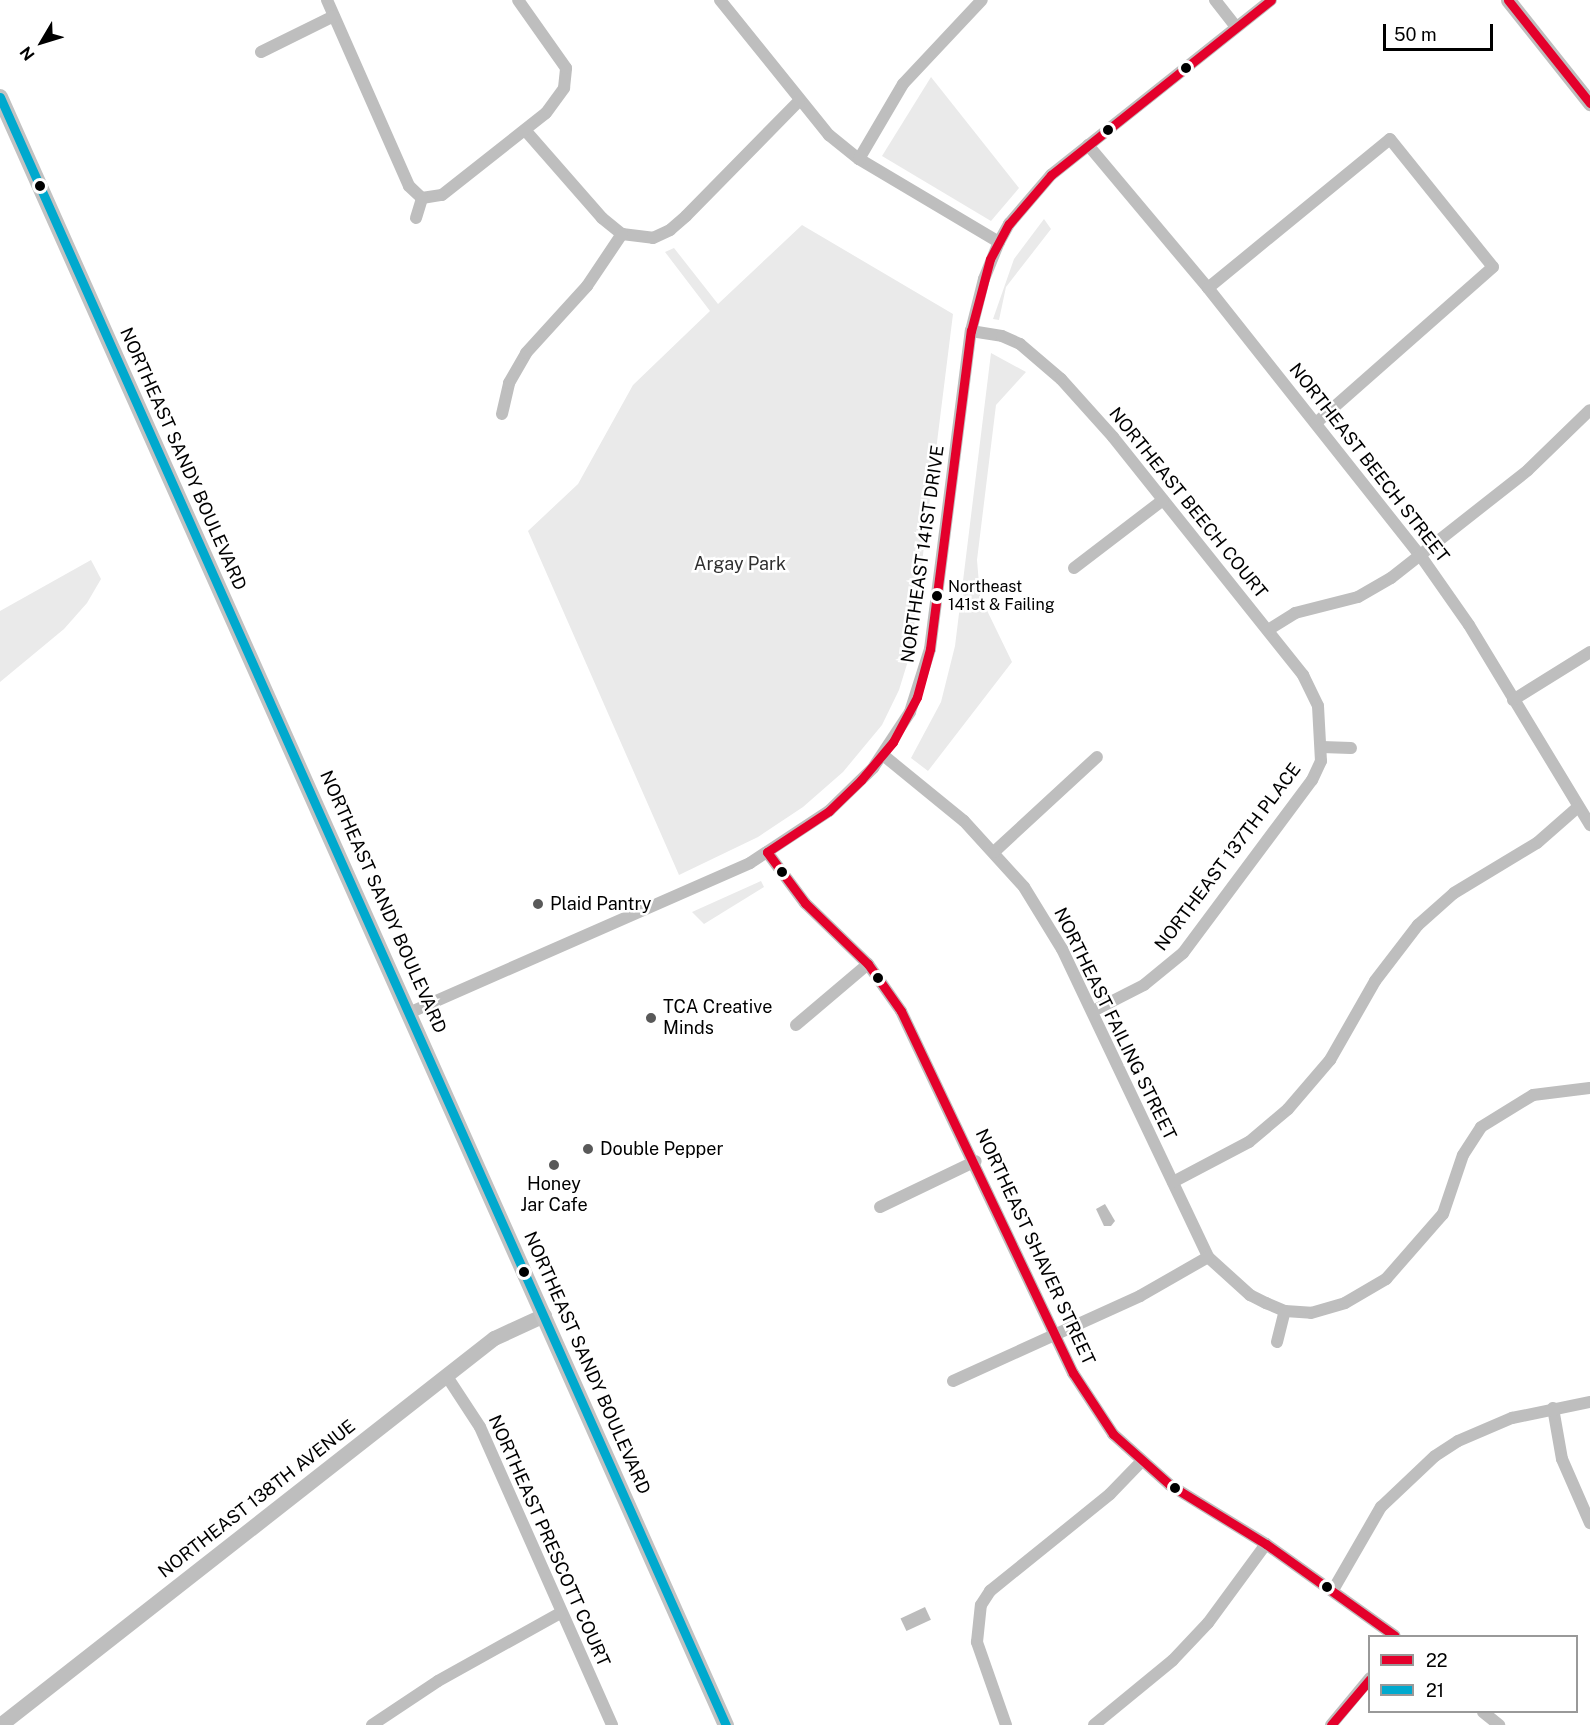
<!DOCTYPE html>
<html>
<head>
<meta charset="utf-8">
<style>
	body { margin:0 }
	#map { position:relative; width:1590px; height:1725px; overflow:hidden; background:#fff; font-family:"Public Sans",sans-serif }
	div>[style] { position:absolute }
	.green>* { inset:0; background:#eaeaea }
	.water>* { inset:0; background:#bcbcbc; transform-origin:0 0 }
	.minor>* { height:12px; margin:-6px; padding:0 6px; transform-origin:6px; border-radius:6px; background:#bebebe }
	.tertiary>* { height:15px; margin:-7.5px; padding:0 7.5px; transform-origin:7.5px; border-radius:7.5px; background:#bebebe }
	.secondary>* { height:16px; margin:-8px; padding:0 8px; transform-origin:8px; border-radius:8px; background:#c2c2c2 }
	.bus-1>* { height:9px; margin:-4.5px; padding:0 4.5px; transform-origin:4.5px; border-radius:4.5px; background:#e4002b }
	.bus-2>* { height:9px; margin:-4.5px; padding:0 4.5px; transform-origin:4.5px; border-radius:4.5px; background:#00a9ce }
	.dots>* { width:16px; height:16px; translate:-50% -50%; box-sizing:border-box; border:3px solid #fff; border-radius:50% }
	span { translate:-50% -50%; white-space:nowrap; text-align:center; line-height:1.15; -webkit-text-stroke:5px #fff; paint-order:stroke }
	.bus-label { font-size:16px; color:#000 }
	.left { translate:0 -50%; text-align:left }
	.street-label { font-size:18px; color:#000 }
	.park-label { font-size:18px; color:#303030 }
	.poi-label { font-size:18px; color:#000 }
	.legend { position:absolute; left:1368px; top:1635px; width:210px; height:78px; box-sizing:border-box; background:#fff; border:2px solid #999; margin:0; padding:8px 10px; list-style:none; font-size:18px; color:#000 }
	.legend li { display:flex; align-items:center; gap:12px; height:30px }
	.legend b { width:30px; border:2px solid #999 }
	.north { position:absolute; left:12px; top:12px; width:60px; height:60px; -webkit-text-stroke:4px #fff; paint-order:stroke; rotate:232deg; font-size:16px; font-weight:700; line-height:24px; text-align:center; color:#000 }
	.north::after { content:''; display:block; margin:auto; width:21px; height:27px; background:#000; clip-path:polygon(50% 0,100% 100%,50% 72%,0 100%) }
	.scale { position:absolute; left:1383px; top:24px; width:110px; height:27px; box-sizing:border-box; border:3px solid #000; border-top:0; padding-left:8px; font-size:18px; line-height:21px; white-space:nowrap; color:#000; -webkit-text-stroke:4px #fff; paint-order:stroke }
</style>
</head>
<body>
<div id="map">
	<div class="green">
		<i style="clip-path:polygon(931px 77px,1019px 188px,991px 221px,882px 156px)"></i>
		<i style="clip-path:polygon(1044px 219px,1051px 229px,1006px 287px,999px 320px,993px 319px,1014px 259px)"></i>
		<i style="clip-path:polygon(802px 225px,953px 314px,911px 651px,899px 690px,882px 725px,843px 772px,803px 807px,758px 837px,679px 875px,528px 531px,578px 484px,633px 385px,710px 311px,665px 252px,674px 248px,718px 304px)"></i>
		<i style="clip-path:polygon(991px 353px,1026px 372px,996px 405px,977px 560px,980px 596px,1012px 662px,928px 771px,911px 758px,941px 702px,955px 646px)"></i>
		<i style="clip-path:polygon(91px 560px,101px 579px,87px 603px,64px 629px,0 682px,0 611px)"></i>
		<i style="clip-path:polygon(761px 881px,764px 887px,704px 924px,692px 912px)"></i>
	</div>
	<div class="water">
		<i style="clip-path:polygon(1105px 1204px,1115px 1221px,1111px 1226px,1104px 1226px,1096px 1209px)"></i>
		<i style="left:925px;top:1607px;width:14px;height:27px;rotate:65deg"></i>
	</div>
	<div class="minor">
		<i style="left:327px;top:0;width:203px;rotate:66.2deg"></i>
		<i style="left:409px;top:186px;width:18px;rotate:43deg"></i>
		<i style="left:720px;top:0;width:174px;rotate:51.1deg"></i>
		<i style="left:829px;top:135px;width:38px;rotate:39deg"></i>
		<i style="left:859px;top:159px;width:163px;rotate:30.7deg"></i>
		<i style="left:1215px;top:0;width:34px;rotate:52deg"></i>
		<i style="left:261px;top:52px;width:81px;rotate:-26.3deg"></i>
		<i style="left:525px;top:130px;width:117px;rotate:48.8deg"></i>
		<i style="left:602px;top:218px;width:26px;rotate:39deg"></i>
		<i style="left:622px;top:234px;width:31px;rotate:7deg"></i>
		<i style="left:653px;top:238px;width:19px;rotate:-25deg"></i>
		<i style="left:670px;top:230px;width:21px;rotate:-41deg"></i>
		<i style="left:686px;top:216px;width:161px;rotate:-45.5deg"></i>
		<i style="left:1088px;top:145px;width:187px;rotate:50deg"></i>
		<i style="left:1208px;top:288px;width:341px;rotate:51.6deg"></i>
		<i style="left:1420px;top:555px;width:85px;rotate:55deg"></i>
		<i style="left:1469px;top:625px;width:234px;rotate:58.8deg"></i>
		<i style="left:859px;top:159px;width:87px;rotate:-59.6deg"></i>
		<i style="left:903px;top:84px;width:115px;rotate:-46.8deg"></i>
		<i style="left:422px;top:198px;width:20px;rotate:-9deg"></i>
		<i style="left:442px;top:195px;width:132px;rotate:-38.3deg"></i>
		<i style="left:546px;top:113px;width:31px;rotate:-54deg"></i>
		<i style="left:564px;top:88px;width:20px;rotate:-84deg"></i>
		<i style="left:566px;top:68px;width:83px;rotate:-125.2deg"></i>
		<i style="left:416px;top:218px;width:21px;rotate:-73deg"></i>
		<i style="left:1208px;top:288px;width:235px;rotate:-39.3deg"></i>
		<i style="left:1390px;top:139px;width:164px;rotate:51.2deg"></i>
		<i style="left:1493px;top:267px;width:236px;rotate:138.6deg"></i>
		<i style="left:971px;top:331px;width:31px;rotate:9deg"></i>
		<i style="left:1002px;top:336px;width:20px;rotate:24deg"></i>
		<i style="left:1020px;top:344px;width:54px;rotate:40.5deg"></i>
		<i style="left:1061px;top:379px;width:78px;rotate:48.1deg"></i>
		<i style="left:1113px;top:437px;width:305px;rotate:51.4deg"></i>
		<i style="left:1303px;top:675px;width:34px;rotate:64deg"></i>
		<i style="left:1318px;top:706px;width:55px;rotate:86.9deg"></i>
		<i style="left:1321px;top:761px;width:21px;rotate:115deg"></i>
		<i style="left:1312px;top:780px;width:216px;rotate:126.7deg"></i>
		<i style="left:1183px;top:953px;width:50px;rotate:140.6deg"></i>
		<i style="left:1144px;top:985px;width:57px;rotate:153deg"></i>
		<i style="left:502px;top:414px;width:32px;rotate:-77deg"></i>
		<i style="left:509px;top:383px;width:34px;rotate:-60deg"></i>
		<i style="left:526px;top:353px;width:91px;rotate:-47.7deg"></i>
		<i style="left:587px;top:286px;width:63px;rotate:-56.1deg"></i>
		<i style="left:1074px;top:568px;width:112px;rotate:-37.4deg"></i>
		<i style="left:1268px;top:630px;width:32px;rotate:-32deg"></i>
		<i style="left:1295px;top:613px;width:65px;rotate:-14.3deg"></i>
		<i style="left:1358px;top:597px;width:38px;rotate:-30deg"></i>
		<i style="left:1391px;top:578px;width:174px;rotate:-38.2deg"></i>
		<i style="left:1528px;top:470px;width:86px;rotate:-44.1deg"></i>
		<i style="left:1513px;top:700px;width:91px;rotate:-31.9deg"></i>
		<i style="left:1322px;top:747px;width:29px;rotate:2deg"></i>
		<i style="left:883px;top:755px;width:104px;rotate:39.2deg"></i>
		<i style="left:964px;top:821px;width:89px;rotate:47.7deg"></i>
		<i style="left:1024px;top:887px;width:73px;rotate:58.5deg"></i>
		<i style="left:1062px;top:949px;width:341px;rotate:64.6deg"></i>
		<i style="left:1208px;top:1257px;width:57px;rotate:42.1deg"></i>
		<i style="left:1250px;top:1295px;width:18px;rotate:27deg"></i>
		<i style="left:1266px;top:1303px;width:21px;rotate:23deg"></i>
		<i style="left:1285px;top:1311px;width:26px;rotate:4deg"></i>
		<i style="left:1311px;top:1313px;width:35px;rotate:-16deg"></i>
		<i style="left:1345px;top:1303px;width:48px;rotate:-30.3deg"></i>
		<i style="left:1386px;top:1279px;width:86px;rotate:-48.8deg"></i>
		<i style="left:1443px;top:1214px;width:62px;rotate:-71.3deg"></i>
		<i style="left:1463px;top:1155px;width:33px;rotate:-57deg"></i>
		<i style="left:1481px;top:1127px;width:61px;rotate:-31.6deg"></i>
		<i style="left:1533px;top:1095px;width:57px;rotate:-7deg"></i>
		<i style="left:767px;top:852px;width:64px;rotate:53.3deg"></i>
		<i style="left:805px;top:903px;width:88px;rotate:44.1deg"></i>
		<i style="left:868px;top:964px;width:57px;rotate:54.9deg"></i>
		<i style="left:901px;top:1011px;width:401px;rotate:64.6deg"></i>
		<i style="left:1073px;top:1373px;width:73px;rotate:56.7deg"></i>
		<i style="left:1113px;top:1434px;width:76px;rotate:41.8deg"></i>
		<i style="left:1170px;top:1485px;width:113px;rotate:31.6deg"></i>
		<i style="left:1266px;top:1544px;width:158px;rotate:35.5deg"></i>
		<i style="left:994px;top:852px;width:140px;rotate:-42.7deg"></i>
		<i style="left:411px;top:1012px;width:370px;rotate:-23.7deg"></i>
		<i style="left:750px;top:863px;width:95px;rotate:-33.4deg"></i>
		<i style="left:829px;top:811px;width:62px;rotate:-44.3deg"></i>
		<i style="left:873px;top:768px;width:67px;rotate:-56.5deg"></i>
		<i style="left:910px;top:712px;width:66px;rotate:-72.4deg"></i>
		<i style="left:930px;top:649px;width:321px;rotate:-82.7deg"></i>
		<i style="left:971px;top:331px;width:54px;rotate:-76deg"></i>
		<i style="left:984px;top:279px;width:40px;rotate:-68deg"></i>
		<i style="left:999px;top:242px;width:21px;rotate:-61deg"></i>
		<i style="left:1009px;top:224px;width:65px;rotate:-49.4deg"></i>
		<i style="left:1051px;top:175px;width:281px;rotate:-38.5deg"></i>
		<i style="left:796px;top:1025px;width:94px;rotate:-40.3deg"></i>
		<i style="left:1173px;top:1182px;width:86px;rotate:-27.8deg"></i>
		<i style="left:1249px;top:1142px;width:51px;rotate:-40.2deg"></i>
		<i style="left:1288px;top:1109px;width:65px;rotate:-49.4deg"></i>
		<i style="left:1330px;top:1060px;width:91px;rotate:-60.3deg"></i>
		<i style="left:1375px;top:981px;width:71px;rotate:-52.5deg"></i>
		<i style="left:1418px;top:925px;width:48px;rotate:-41.6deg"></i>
		<i style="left:1454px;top:893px;width:97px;rotate:-31.1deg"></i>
		<i style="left:1537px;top:843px;width:53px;rotate:-41.2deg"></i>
		<i style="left:880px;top:1207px;width:106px;rotate:-25.6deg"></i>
		<i style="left:1277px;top:1342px;width:32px;rotate:-76deg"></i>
		<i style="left:446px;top:1375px;width:62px;rotate:56.8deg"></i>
		<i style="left:480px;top:1427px;width:326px;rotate:66.1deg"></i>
		<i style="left:953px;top:1381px;width:205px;rotate:-24.4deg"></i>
		<i style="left:1140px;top:1296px;width:78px;rotate:-29.8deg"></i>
		<i style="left:1553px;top:1408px;width:52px;rotate:80deg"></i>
		<i style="left:1562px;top:1459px;width:70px;rotate:66.4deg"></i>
		<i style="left:1333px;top:1590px;width:96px;rotate:-60deg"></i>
		<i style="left:1381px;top:1507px;width:74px;rotate:-43.4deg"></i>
		<i style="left:1435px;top:1456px;width:27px;rotate:-33deg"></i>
		<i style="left:1458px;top:1441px;width:59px;rotate:-23.1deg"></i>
		<i style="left:1512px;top:1418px;width:80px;rotate:-11.6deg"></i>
		<i style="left:1483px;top:1712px;width:21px;rotate:39deg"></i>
		<i style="left:372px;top:1725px;width:79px;rotate:-33.7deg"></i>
		<i style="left:438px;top:1681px;width:140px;rotate:-29.1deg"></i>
		<i style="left:1006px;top:1725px;width:88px;rotate:-109.3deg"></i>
		<i style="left:977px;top:1642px;width:37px;rotate:-84deg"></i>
		<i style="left:981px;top:1605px;width:17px;rotate:-57deg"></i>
		<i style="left:990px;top:1591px;width:154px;rotate:-38.9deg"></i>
		<i style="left:1110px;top:1494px;width:45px;rotate:-45.9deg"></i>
		<i style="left:1094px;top:1725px;width:102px;rotate:-39.4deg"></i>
		<i style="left:1173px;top:1660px;width:51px;rotate:-46.6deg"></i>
		<i style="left:1208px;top:1623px;width:98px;rotate:-53.7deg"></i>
		<i style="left:1331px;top:1725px;width:61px;rotate:-50.3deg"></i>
	</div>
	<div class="tertiary">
		<i style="left:1508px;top:0;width:132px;rotate:51.5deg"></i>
		<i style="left:0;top:1725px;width:628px;rotate:-38.08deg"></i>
		<i style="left:494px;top:1338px;width:55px;rotate:-24.7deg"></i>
	</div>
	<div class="secondary">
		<i style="left:0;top:97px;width:1783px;rotate:65.97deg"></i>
	</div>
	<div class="bus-1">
		<i style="left:1508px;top:0;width:132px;rotate:51.5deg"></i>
		<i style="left:767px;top:852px;width:74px;rotate:-33.5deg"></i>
		<i style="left:829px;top:811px;width:45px;rotate:-44.1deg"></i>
		<i style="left:861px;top:780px;width:50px;rotate:-49.9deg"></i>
		<i style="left:893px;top:742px;width:51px;rotate:-61.9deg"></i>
		<i style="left:917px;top:697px;width:50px;rotate:-74.8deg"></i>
		<i style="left:930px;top:649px;width:321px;rotate:-82.7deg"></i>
		<i style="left:971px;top:331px;width:74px;rotate:-75.2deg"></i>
		<i style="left:990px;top:259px;width:40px;rotate:-62deg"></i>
		<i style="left:1009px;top:224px;width:65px;rotate:-49.4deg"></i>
		<i style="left:1051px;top:175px;width:281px;rotate:-38.5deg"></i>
		<i style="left:767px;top:852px;width:64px;rotate:53.3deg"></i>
		<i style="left:805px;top:903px;width:88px;rotate:44.1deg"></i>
		<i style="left:868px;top:964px;width:57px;rotate:54.9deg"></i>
		<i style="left:901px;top:1011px;width:401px;rotate:64.6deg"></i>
		<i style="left:1073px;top:1373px;width:73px;rotate:56.7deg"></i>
		<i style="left:1113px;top:1434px;width:76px;rotate:41.8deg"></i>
		<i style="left:1170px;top:1485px;width:113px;rotate:31.6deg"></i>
		<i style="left:1266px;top:1544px;width:158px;rotate:35.5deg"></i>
		<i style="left:1331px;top:1725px;width:60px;rotate:-49.7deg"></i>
	</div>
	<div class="bus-2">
		<i style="left:0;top:97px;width:1783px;rotate:65.97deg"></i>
	</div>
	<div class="dots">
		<i style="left:1186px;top:68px;background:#000"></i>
		<i style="left:1108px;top:130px;background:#000"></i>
		<i style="left:40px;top:186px;background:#000"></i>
		<i style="left:937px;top:596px;background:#000"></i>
		<i style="left:782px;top:872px;background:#000"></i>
		<i style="left:538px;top:904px;background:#595959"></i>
		<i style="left:878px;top:978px;background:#000"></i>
		<i style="left:651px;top:1018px;background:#595959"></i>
		<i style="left:588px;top:1149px;background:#595959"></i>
		<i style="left:554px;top:1165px;background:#595959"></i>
		<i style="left:524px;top:1272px;background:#000"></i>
		<i style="left:1175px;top:1488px;background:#000"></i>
		<i style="left:1327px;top:1587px;background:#000"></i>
	</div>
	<div class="bus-label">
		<span class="left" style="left:948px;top:596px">Northeast<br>141st &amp; Failing</span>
	</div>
	<div class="street-label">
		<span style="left:183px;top:459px;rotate:66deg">NORTHEAST SANDY BOULEVARD</span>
		<span style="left:1369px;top:463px;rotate:52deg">NORTHEAST BEECH STREET</span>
		<span style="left:1188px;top:503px;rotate:51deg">NORTHEAST BEECH COURT</span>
		<span style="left:923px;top:554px;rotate:-82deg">NORTHEAST 141ST DRIVE</span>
		<span style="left:1228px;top:857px;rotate:-53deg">NORTHEAST 137TH PLACE</span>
		<span style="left:383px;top:902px;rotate:66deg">NORTHEAST SANDY BOULEVARD</span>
		<span style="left:1115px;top:1024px;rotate:64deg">NORTHEAST FAILING STREET</span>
		<span style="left:1035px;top:1247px;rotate:65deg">NORTHEAST SHAVER STREET</span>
		<span style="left:587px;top:1363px;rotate:66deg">NORTHEAST SANDY BOULEVARD</span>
		<span style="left:257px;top:1499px;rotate:-38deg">NORTHEAST 138TH AVENUE</span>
		<span style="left:549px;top:1541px;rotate:66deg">NORTHEAST PRESCOTT COURT</span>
	</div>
	<div class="park-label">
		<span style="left:740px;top:564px">Argay Park</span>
	</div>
	<div class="poi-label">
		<span class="left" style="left:550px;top:904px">Plaid Pantry</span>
		<span class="left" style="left:663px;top:1018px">TCA Creative<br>Minds</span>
		<span class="left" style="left:600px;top:1149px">Double Pepper</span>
		<span style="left:554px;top:1195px">Honey<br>Jar Cafe</span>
	</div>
	<ul class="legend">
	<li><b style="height:8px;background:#e4002b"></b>22</li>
	<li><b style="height:8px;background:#00a9ce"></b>21</li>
	</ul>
	<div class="north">N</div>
	<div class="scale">50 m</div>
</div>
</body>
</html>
